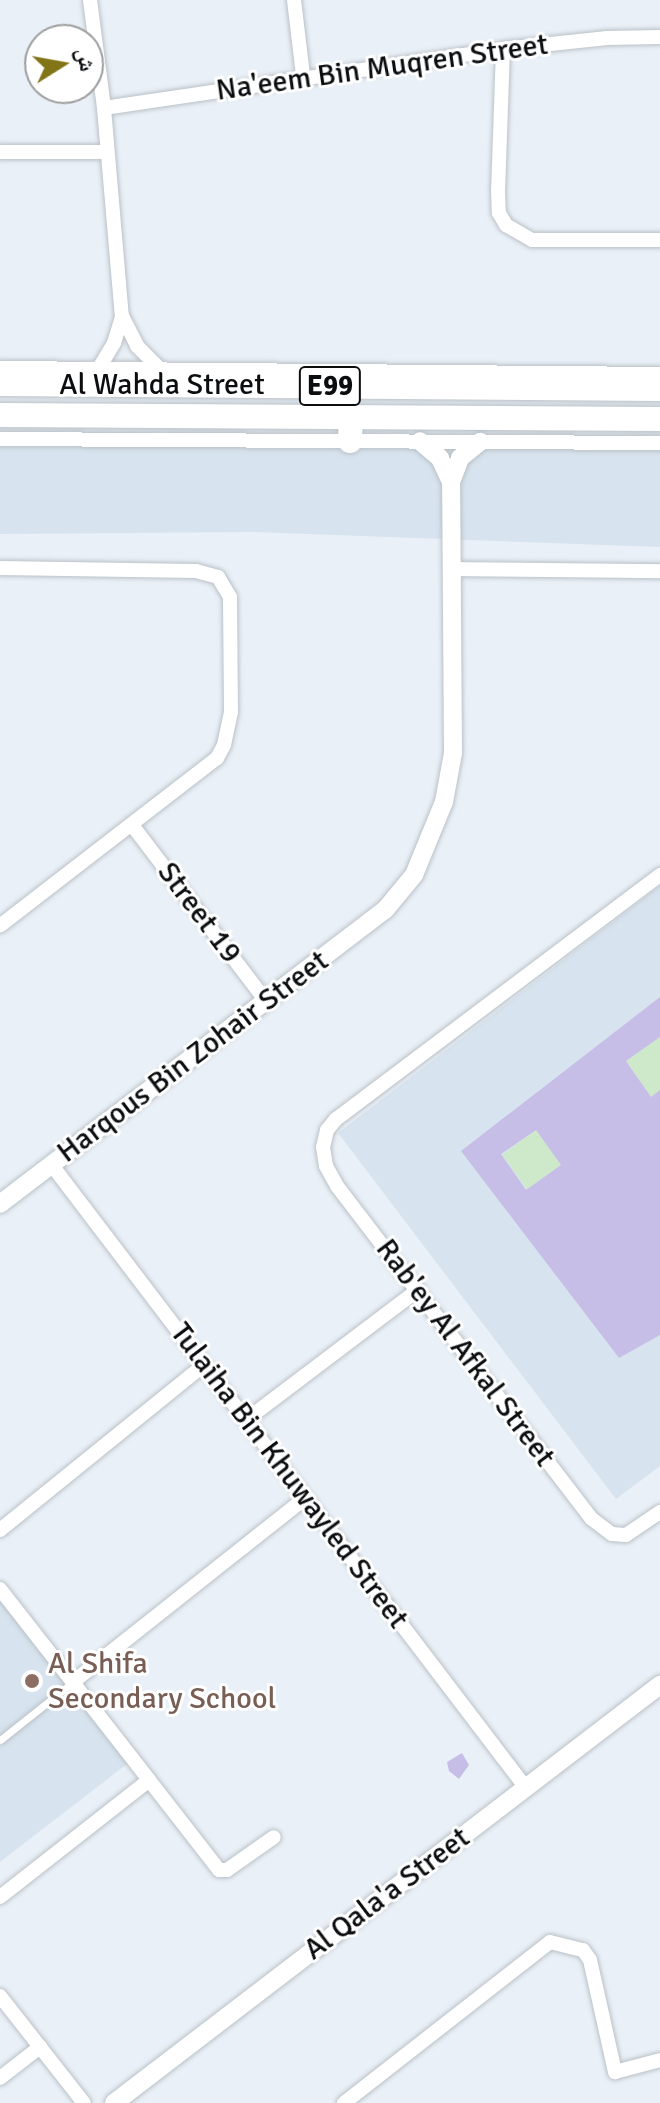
<!DOCTYPE html>
<html>
<head>
<meta charset="utf-8">
<style>
	body { margin:0 }
	#map { position:relative; width:660px; height:2103px; overflow:hidden; background:#eaf0f7; font-family:Signika,"Noto Naskh Arabic",sans-serif }
	div>[style] { position:absolute }
	.built>* { inset:0; background:#d7e3ee }
	.green>* { inset:0; background:#cee9ca; transform-origin:0 0 }
	.building>* { inset:0; background:#c7bee7 }
	.roads { filter:drop-shadow(0 0 2px #bac1c7) drop-shadow(0 0 2px #bac1c7) }
	.service>* { height:7px; margin:-3.5px; padding:0 3.5px; transform-origin:3.5px; border-radius:3.5px; background:#fff }
	.minor>* { height:14px; margin:-7px; padding:0 7px; transform-origin:7px; border-radius:7px; background:#fff }
	.tertiary>* { height:18px; margin:-9px; padding:0 9px; transform-origin:9px; border-radius:9px; background:#fff }
	.primary>* { height:24px; margin:-12px; padding:0 12px; transform-origin:12px; border-radius:12px; background:#fff }
	.dots>* { width:22px; height:22px; translate:-50% -50%; box-sizing:border-box; border:4px solid #fff; border-radius:50% }
	span { translate:-50% -50%; white-space:nowrap; text-align:center; line-height:1.15; -webkit-text-stroke:6px #fff; paint-order:stroke }
	.shield-label span { padding:2px 6px; background:#fff; border:2px solid; border-radius:6px; -webkit-text-stroke-width:0 }
	.shield-label { font-size:28px; color:#0b0d0f; font-weight:700 }
	.street-label { font-size:30px; color:#0b0d0f }
	.education-label { font-size:30px; color:#785e54 }
	.left { translate:0 -50%; text-align:left }
	.north { position:absolute; left:24px; top:24px; width:80px; height:80px; box-sizing:border-box; background:#fff; border:2px solid #9d9e9f; border-radius:50%; rotate:79deg; font-size:22px; font-weight:700; line-height:32px; text-align:center; color:#0b0d0f }
	.north::after { content:''; display:block; margin:auto; width:28px; height:36px; background:#817518; clip-path:polygon(50% 0,100% 100%,50% 72%,0 100%) }
</style>
</head>
<body>
<div id="map">
	<div class="built">
		<i style="clip-path:polygon(0 432px,660px 436px,660px 547px,253px 532px,0 534px)"></i>
		<i style="clip-path:polygon(660px 886px,660px 1466px,616px 1499px,338px 1133px)"></i>
		<i style="clip-path:polygon(0 1598px,127px 1764px,0 1862px)"></i>
	</div>
	<div class="green">
		<i style="clip-path:polygon(660px 1037px,660px 1090px,651px 1097px,626px 1061px)"></i>
		<i style="left:536px;top:1130px;width:43px;height:42px;rotate:54deg"></i>
	</div>
	<div class="building">
		<i style="clip-path:polygon(evenodd,660px 997px,660px 1037px,626px 1061px,651px 1097px,660px 1090px,660px 1335px,619px 1358px,461px 1151px,660px 997px,536px 1130px,561px 1165px,526px 1190px,501px 1154px,536px 1130px)"></i>
		<i style="clip-path:polygon(462px 1753px,469px 1765px,459px 1779px,449px 1771px,447px 1762px)"></i>
	</div>
	<div class="roads">
		<div class="service">
			<i style="left:0;top:1740px;width:93px;rotate:-38.5deg"></i>
		</div>
		<div class="minor">
			<i style="left:90px;top:0;width:109px;rotate:82.6deg"></i>
			<i style="left:104px;top:108px;width:209px;rotate:85.1deg"></i>
			<i style="left:122px;top:316px;width:34px;rotate:63deg"></i>
			<i style="left:137px;top:346px;width:33px;rotate:45deg"></i>
			<i style="left:294px;top:0;width:77px;rotate:83.2deg"></i>
			<i style="left:503px;top:49px;width:141px;rotate:92deg"></i>
			<i style="left:498px;top:190px;width:23px;rotate:88deg"></i>
			<i style="left:499px;top:213px;width:14px;rotate:60deg"></i>
			<i style="left:506px;top:225px;width:30px;rotate:30deg"></i>
			<i style="left:532px;top:240px;width:128px"></i>
			<i style="left:104px;top:108px;width:403px;rotate:-8.4deg"></i>
			<i style="left:503px;top:49px;width:105px;rotate:-6deg"></i>
			<i style="left:607px;top:38px;width:53px;rotate:-1.1deg"></i>
			<i style="left:0;top:152px;width:106px"></i>
			<i style="left:0;top:368px;width:660px;rotate:0.52deg"></i>
			<i style="left:99px;top:368px;width:29px;rotate:-59deg"></i>
			<i style="left:114px;top:343px;width:28px;rotate:-73deg"></i>
			<i style="left:0;top:439px;width:660px;rotate:0.35deg"></i>
			<i style="left:0;top:568px;width:196px;rotate:0.9deg"></i>
			<i style="left:196px;top:571px;width:23px;rotate:15deg"></i>
			<i style="left:218px;top:577px;width:23px;rotate:59deg"></i>
			<i style="left:230px;top:597px;width:115px;rotate:89.5deg"></i>
			<i style="left:231px;top:712px;width:34px;rotate:102deg"></i>
			<i style="left:224px;top:745px;width:15px;rotate:118deg"></i>
			<i style="left:217px;top:758px;width:274px;rotate:142.3deg"></i>
			<i style="left:454px;top:569px;width:206px;rotate:0.6deg"></i>
			<i style="left:132px;top:825px;width:223px;rotate:52.7deg"></i>
			<i style="left:660px;top:875px;width:406px;rotate:143deg"></i>
			<i style="left:336px;top:1119px;width:14px;rotate:129deg"></i>
			<i style="left:327px;top:1130px;width:17px;rotate:103deg"></i>
			<i style="left:323px;top:1147px;width:19px;rotate:81deg"></i>
			<i style="left:326px;top:1166px;width:23px;rotate:61deg"></i>
			<i style="left:337px;top:1186px;width:419px;rotate:52.6deg"></i>
			<i style="left:592px;top:1519px;width:25px;rotate:37deg"></i>
			<i style="left:612px;top:1534px;width:14px;rotate:4deg"></i>
			<i style="left:626px;top:1535px;width:41px;rotate:-34.1deg"></i>
			<i style="left:51px;top:1164px;width:784px;rotate:52.72deg"></i>
			<i style="left:246px;top:1420px;width:216px;rotate:-37.1deg"></i>
			<i style="left:0;top:1530px;width:262px;rotate:-39deg"></i>
			<i style="left:0;top:1589px;width:242px;rotate:52deg"></i>
			<i style="left:73px;top:1682px;width:296px;rotate:-38.4deg"></i>
			<i style="left:0;top:1897px;width:189px;rotate:-38.1deg"></i>
			<i style="left:149px;top:1780px;width:114px;rotate:52.1deg"></i>
			<i style="left:219px;top:1870px;width:8px"></i>
			<i style="left:227px;top:1870px;width:57px;rotate:-35.1deg"></i>
			<i style="left:0;top:1996px;width:136px;rotate:51.9deg"></i>
			<i style="left:0;top:2078px;width:51px;rotate:-37.8deg"></i>
			<i style="left:344px;top:2103px;width:261px;rotate:-38deg"></i>
			<i style="left:550px;top:1942px;width:34px;rotate:14deg"></i>
			<i style="left:583px;top:1950px;width:12px;rotate:55deg"></i>
			<i style="left:590px;top:1960px;width:115px;rotate:77.4deg"></i>
			<i style="left:615px;top:2072px;width:47px;rotate:-14.9deg"></i>
		</div>
		<div class="tertiary">
			<i style="left:451px;top:482px;width:26px;rotate:-69deg"></i>
			<i style="left:460px;top:458px;width:26px;rotate:-39deg"></i>
			<i style="left:0;top:1204px;width:484px;rotate:-37.4deg"></i>
			<i style="left:385px;top:910px;width:45px;rotate:-50.4deg"></i>
			<i style="left:414px;top:875px;width:79px;rotate:-67.7deg"></i>
			<i style="left:444px;top:802px;width:50px;rotate:-79.6deg"></i>
			<i style="left:453px;top:753px;width:271px;rotate:-90.4deg"></i>
			<i style="left:451px;top:482px;width:26px;rotate:-115deg"></i>
			<i style="left:440px;top:458px;width:26px;rotate:-140deg"></i>
			<i style="left:114px;top:2103px;width:688px;rotate:-37.44deg"></i>
		</div>
		<div class="primary">
			<i style="left:0;top:384px;width:660px;rotate:0.43deg"></i>
			<i style="left:0;top:415px;width:660px;rotate:0.35deg"></i>
			<i style="left:350px;top:441px;width:24px;rotate:-88deg"></i>
		</div>
	</div>
	<div class="dots">
		<i style="left:32px;top:1681px;background:#8d6e63"></i>
	</div>
	<div class="shield-label">
		<span style="left:330px;top:386px">E99</span>
	</div>
	<div class="street-label">
		<span style="left:382px;top:68px;rotate:-8deg">Na'eem Bin Muqren Street</span>
		<span style="left:162px;top:385px">Al Wahda Street</span>
		<span style="left:199px;top:913px;rotate:53deg">Street 19</span>
		<span style="left:193px;top:1057px;rotate:-37deg">Harqous Bin Zohair Street</span>
		<span style="left:465px;top:1353px;rotate:53deg">Rab'ey Al Afkal Street</span>
		<span style="left:289px;top:1476px;rotate:53deg">Tulaiha Bin Khuwayled Street</span>
		<span style="left:387px;top:1894px;rotate:-37deg">Al Qala'a Street</span>
	</div>
	<div class="education-label">
		<span class="left" style="left:48px;top:1681px">Al Shifa<br>Secondary School</span>
	</div>
	<div class="north">ش</div>
</div>
</body>
</html>
